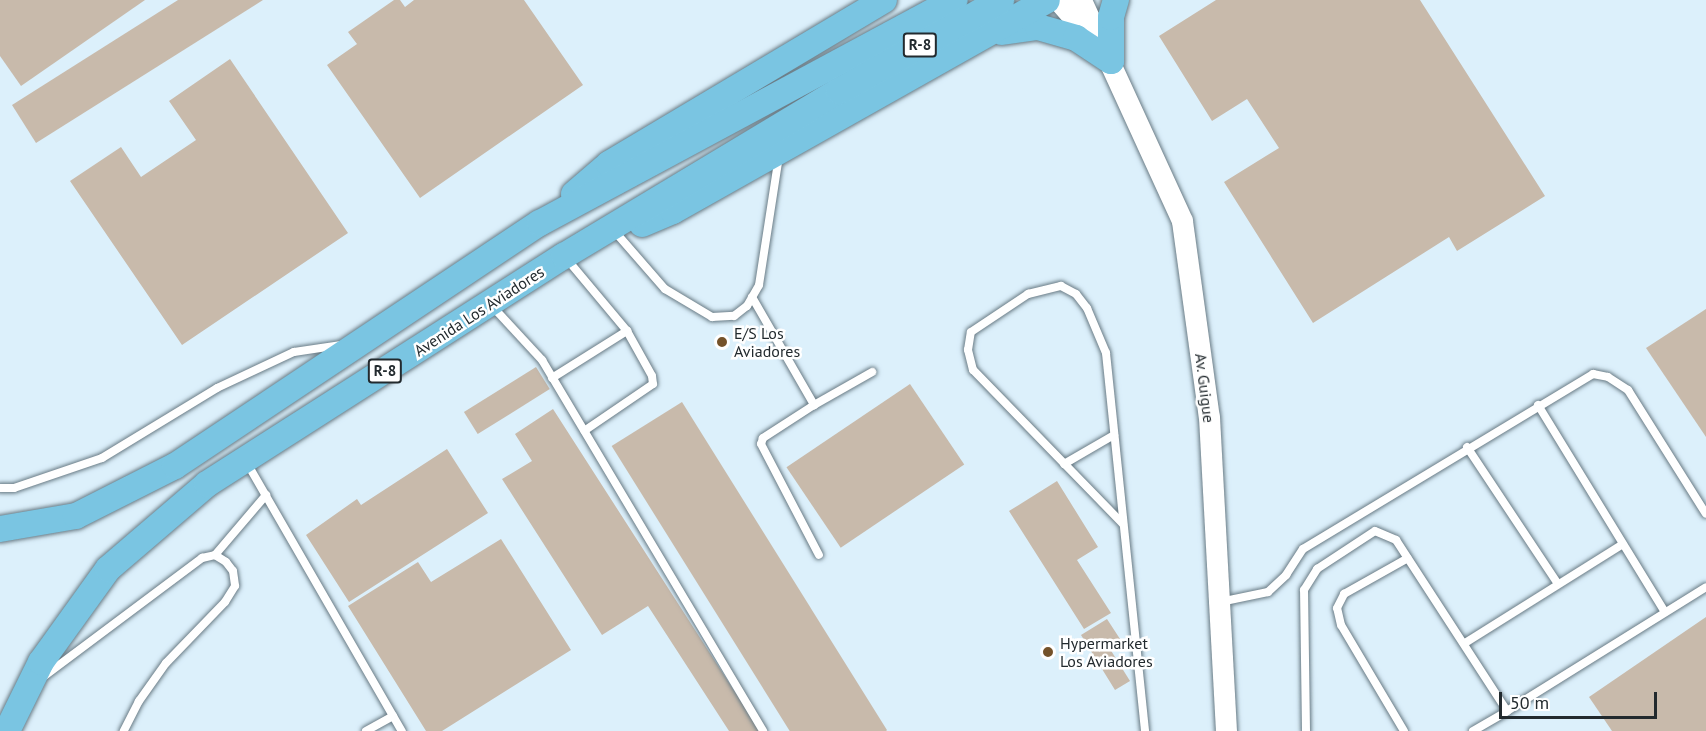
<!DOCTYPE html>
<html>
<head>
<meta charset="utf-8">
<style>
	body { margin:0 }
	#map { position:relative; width:1706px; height:731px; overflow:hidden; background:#dcf0fb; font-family:"PT Sans",sans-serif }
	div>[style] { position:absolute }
	.building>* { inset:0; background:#c8baab; transform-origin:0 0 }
	.roads { filter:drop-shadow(0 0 2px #697b85) drop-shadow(0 0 2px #697b85) }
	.service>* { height:8px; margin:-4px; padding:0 4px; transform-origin:4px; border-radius:4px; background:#fff }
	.tertiary>* { height:21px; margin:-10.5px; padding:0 10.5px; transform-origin:10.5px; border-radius:10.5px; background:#fff }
	.primary>* { height:26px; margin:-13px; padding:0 13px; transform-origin:13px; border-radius:13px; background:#7ac5e2 }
	.dots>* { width:16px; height:16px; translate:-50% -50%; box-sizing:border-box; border:3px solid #fff; border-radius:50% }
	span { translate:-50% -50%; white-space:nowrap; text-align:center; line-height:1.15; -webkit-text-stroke:5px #fff; paint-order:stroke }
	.shield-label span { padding:2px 4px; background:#fff; border:2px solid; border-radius:4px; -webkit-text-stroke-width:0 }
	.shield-label { font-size:15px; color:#222a2e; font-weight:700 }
	.street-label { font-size:16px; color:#222a2e }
	.poi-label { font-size:16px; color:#222a2e }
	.left { translate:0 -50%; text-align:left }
	.scale { position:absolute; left:1499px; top:692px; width:158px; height:27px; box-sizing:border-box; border:3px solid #222a2e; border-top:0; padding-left:8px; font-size:18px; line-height:21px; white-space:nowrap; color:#222a2e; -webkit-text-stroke:4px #fff; paint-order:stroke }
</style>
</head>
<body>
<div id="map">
	<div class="building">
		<i style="clip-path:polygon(0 0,145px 0,21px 86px,0 56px)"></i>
		<i style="clip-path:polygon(178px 0,263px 0,36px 143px,12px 105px)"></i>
		<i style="clip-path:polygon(394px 0,400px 0,405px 7px,414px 0,524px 0,583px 85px,420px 198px,327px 65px,357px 44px,348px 32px)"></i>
		<i style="clip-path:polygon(1216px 0,1420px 0,1545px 196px,1457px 251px,1449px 237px,1313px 323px,1224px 182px,1279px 148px,1247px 99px,1212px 121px,1159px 36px)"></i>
		<i style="clip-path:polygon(230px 59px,348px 233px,182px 345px,70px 181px,121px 147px,141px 177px,196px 140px,169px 101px)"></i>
		<i style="clip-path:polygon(1706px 309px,1706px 437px,1646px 348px)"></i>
		<i style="left:536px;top:367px;width:26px;height:85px;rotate:58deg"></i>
		<i style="left:910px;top:384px;width:97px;height:149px;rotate:56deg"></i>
		<i style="left:682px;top:402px;width:387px;height:83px;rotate:58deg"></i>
		<i style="clip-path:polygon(553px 409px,760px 731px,729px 731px,648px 606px,602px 635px,502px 479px,532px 461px,515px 434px)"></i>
		<i style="clip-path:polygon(447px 449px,488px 513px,349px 602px,306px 535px,357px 499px,361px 505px)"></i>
		<i style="clip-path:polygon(1057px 481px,1098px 547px,1077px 560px,1111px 613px,1084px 629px,1009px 511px)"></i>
		<i style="clip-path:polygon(501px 539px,571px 650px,442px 731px,426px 731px,348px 606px,418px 562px,431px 582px)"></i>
		<i style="clip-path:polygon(1706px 617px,1706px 731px,1612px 731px,1589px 697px)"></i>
		<i style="clip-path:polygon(1107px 619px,1122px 642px,1110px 649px,1130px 681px,1115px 690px,1081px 635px)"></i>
	</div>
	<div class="roads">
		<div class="service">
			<i style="left:617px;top:234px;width:73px;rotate:48.9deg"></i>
			<i style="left:665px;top:289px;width:55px;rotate:30.8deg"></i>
			<i style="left:712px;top:317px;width:22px;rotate:-3deg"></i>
			<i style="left:734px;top:316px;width:16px;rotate:-38deg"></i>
			<i style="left:747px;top:306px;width:24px;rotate:-60deg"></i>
			<i style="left:759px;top:285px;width:131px;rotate:-81.2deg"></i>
			<i style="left:566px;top:258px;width:95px;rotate:50.1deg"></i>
			<i style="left:752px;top:297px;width:125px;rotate:60.1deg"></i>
			<i style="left:814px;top:405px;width:61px;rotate:147.1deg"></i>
			<i style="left:763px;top:438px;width:6px;rotate:108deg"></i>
			<i style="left:761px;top:444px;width:125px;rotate:62.4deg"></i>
			<i style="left:492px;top:306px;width:74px;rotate:47.2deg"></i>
			<i style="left:542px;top:360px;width:432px;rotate:59.2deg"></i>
			<i style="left:552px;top:378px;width:89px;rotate:-32.1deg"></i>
			<i style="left:627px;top:331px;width:51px;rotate:60.9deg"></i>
			<i style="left:652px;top:376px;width:8px;rotate:83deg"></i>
			<i style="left:653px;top:384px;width:83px;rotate:145.7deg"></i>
			<i style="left:814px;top:405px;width:67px;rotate:-29.6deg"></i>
			<i style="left:1538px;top:405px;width:243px;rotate:58.5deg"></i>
			<i style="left:1467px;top:447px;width:164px;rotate:56.4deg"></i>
			<i style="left:247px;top:463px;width:310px;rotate:60deg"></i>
			<i style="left:1064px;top:464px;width:58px;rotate:-30.1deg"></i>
			<i style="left:0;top:488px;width:14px"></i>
			<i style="left:14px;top:488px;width:93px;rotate:-18.8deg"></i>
			<i style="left:102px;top:458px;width:135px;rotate:-31.3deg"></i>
			<i style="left:217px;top:388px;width:85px;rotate:-25.1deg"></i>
			<i style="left:294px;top:352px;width:48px;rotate:-8.5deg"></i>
			<i style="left:1123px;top:524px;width:215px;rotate:-134.2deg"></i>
			<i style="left:973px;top:370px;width:21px;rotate:-104deg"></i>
			<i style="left:968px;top:350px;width:18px;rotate:-81deg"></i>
			<i style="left:971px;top:332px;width:69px;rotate:-33.7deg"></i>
			<i style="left:1028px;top:294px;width:34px;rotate:-14deg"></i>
			<i style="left:1061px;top:286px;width:17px;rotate:28deg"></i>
			<i style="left:1076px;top:294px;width:18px;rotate:52deg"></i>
			<i style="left:1087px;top:308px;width:49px;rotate:67.1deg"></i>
			<i style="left:1106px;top:353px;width:380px;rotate:84.1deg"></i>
			<i style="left:215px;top:555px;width:79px;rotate:-49.6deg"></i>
			<i style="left:1220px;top:602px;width:49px;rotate:-11.8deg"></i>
			<i style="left:1268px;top:592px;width:25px;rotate:-43deg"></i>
			<i style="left:1286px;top:575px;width:31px;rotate:-57deg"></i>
			<i style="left:1303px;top:549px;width:339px;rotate:-31.1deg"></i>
			<i style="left:1593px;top:374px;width:15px;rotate:11deg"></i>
			<i style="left:1608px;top:377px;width:24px;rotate:33deg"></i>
			<i style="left:1628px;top:390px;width:146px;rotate:57.8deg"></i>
			<i style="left:1465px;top:643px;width:186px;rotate:-32.1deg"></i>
			<i style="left:43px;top:677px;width:199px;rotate:-36.8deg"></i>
			<i style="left:202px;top:558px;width:13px;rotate:-13deg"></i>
			<i style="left:215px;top:555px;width:13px;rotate:32deg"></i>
			<i style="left:226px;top:562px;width:11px;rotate:52deg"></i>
			<i style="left:233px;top:571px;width:15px;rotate:82deg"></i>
			<i style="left:235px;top:586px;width:19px;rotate:122deg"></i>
			<i style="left:225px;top:602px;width:85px;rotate:134deg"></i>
			<i style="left:166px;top:663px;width:47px;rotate:125.4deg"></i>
			<i style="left:139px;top:701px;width:34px;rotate:117deg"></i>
			<i style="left:366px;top:731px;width:31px;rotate:-29deg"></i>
			<i style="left:1306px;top:731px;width:141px;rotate:-90.8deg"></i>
			<i style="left:1304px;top:590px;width:25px;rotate:-58deg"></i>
			<i style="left:1317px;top:569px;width:69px;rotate:-33.2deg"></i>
			<i style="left:1375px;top:531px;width:23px;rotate:23deg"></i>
			<i style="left:1396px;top:540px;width:204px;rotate:57deg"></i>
			<i style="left:1507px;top:711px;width:234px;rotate:-31.9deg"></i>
			<i style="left:1404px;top:731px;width:123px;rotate:-120.7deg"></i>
			<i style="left:1341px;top:625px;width:17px;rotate:-103deg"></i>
			<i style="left:1337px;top:608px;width:16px;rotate:-63deg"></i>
			<i style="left:1344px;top:594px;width:73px;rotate:-29.4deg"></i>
			<i style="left:1473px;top:731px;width:39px;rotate:-30deg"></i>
		</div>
		<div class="tertiary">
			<i style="left:1058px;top:0;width:50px;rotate:49deg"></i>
			<i style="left:1081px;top:0;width:243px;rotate:65.4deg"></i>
			<i style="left:1182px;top:221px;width:198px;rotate:82.2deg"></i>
			<i style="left:1209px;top:417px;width:314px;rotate:86.9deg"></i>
		</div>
		<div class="primary">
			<i style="left:1002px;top:32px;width:36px;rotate:-8deg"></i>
			<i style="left:1038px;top:27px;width:40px;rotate:16deg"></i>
			<i style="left:1076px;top:38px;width:42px;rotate:33.3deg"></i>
			<i style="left:1111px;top:61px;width:44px;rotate:-90deg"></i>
			<i style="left:1111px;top:17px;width:18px;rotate:-74deg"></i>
			<i style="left:574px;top:194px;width:46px;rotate:-40.6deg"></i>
			<i style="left:609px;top:164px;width:320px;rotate:-30.8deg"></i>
			<i style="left:642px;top:224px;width:34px;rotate:-23deg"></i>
			<i style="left:673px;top:211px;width:429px;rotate:-29.4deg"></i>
			<i style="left:0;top:529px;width:77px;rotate:-9.7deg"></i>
			<i style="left:76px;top:516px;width:111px;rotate:-26.8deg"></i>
			<i style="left:175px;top:466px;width:438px;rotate:-33.7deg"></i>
			<i style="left:540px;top:223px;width:471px;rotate:-28.3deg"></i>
			<i style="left:7px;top:731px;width:77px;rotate:-63.8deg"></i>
			<i style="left:41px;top:662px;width:115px;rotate:-54.2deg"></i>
			<i style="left:108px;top:569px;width:130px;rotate:-40.6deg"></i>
			<i style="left:207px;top:484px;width:424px;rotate:-32.6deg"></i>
			<i style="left:564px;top:256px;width:321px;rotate:-31deg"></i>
			<i style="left:839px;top:91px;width:186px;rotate:-29.3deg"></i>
		</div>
	</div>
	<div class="dots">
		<i style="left:722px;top:342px;background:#74522a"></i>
		<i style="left:1048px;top:652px;background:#74522a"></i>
	</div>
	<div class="shield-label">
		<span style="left:920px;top:45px">R-8</span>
		<span style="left:385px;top:371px">R-8</span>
	</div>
	<div class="street-label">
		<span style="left:479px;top:311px;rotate:-33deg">Avenida Los Aviadores</span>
		<span style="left:1205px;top:388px;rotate:83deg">Av. Guigue</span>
	</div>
	<div class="poi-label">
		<span class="left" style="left:734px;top:342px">E/S Los<br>Aviadores</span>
		<span class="left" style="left:1060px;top:652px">Hypermarket<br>Los Aviadores</span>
	</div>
	<div class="scale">50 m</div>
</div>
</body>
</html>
